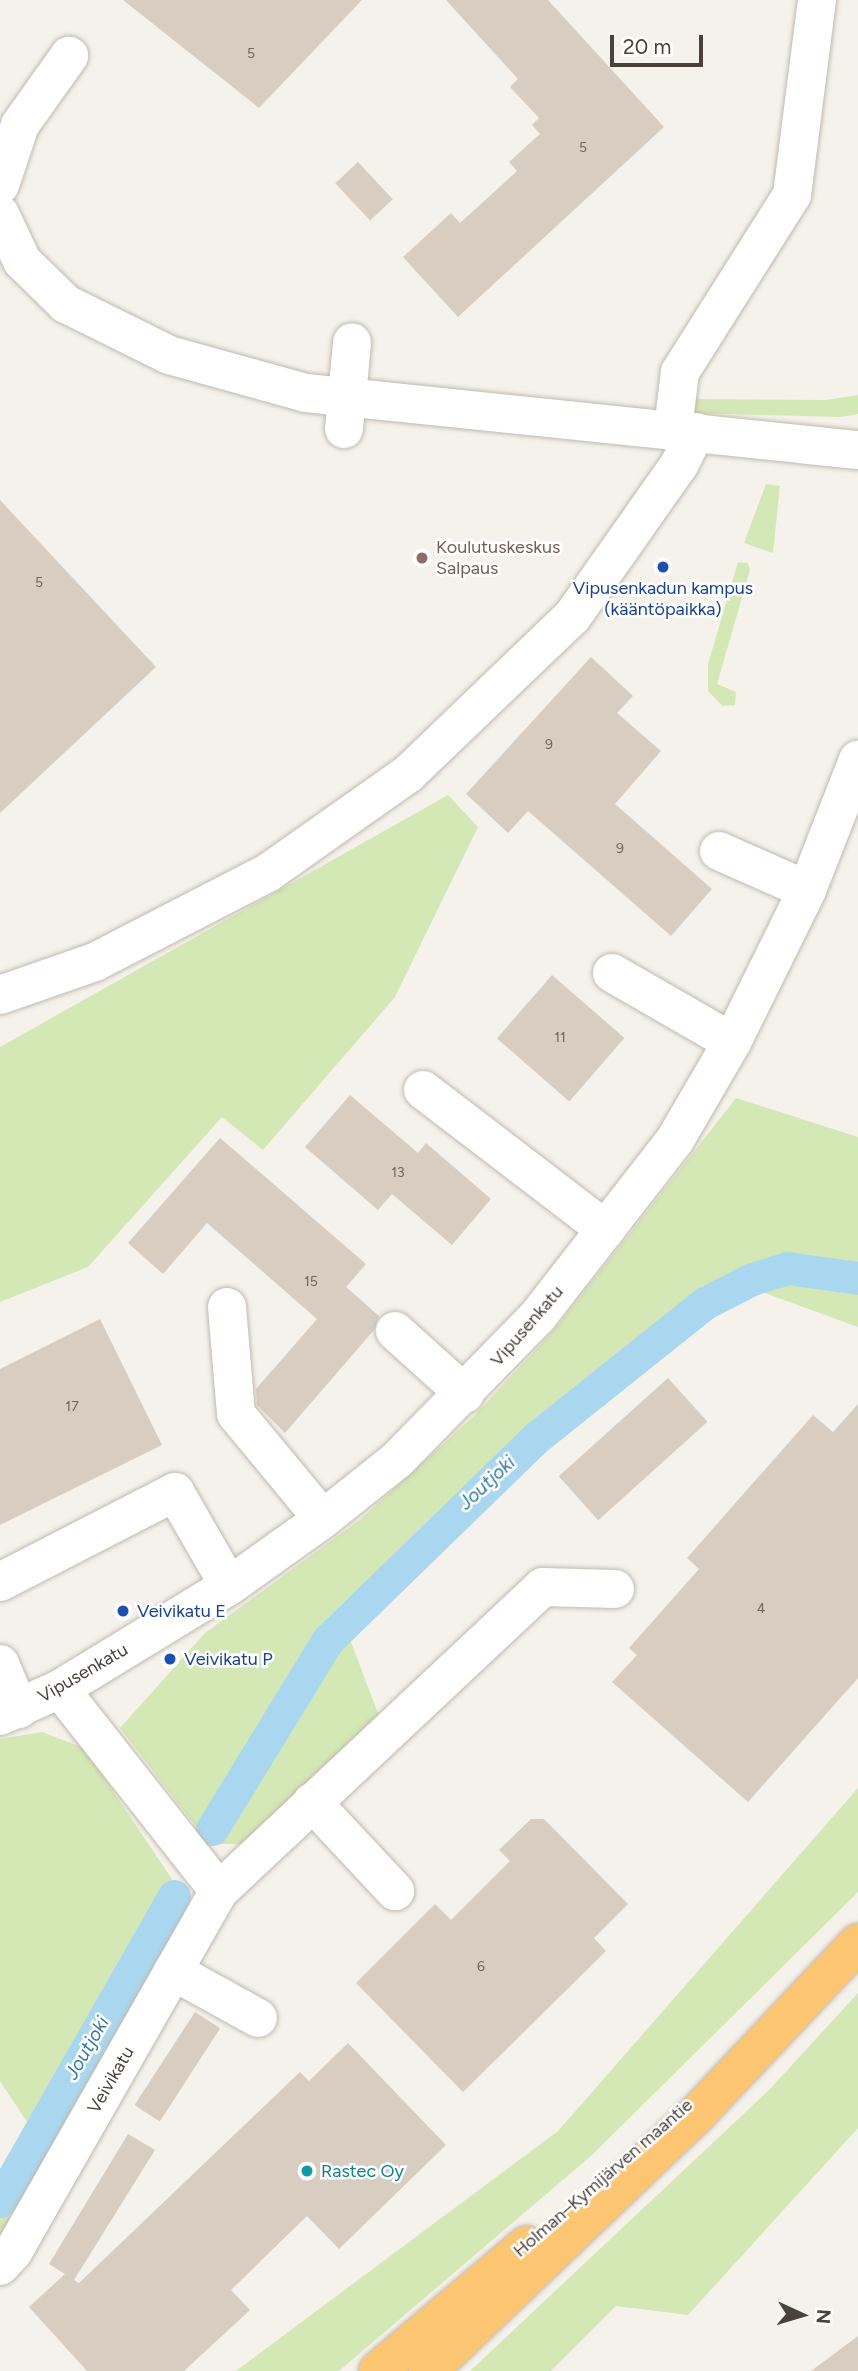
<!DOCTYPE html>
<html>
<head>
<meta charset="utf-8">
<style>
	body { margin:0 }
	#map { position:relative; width:858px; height:2371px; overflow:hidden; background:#f5f2eb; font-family:Figtree,sans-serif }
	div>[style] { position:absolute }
	.green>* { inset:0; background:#d4e8b5 }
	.canal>* { height:33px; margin:-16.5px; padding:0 16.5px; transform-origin:16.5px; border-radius:16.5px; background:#aad7f0 }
	.building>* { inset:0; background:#d7cdc1; transform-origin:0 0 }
	.roads { filter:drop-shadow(0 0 2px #c1b9ae) drop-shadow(0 0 2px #c1b9ae) }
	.minor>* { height:38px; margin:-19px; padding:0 19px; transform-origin:19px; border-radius:19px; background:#fff }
	.highway>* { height:38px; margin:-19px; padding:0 19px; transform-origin:19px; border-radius:19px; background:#fbc571 }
	.dots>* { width:19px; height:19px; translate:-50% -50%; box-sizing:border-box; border:4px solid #fff; border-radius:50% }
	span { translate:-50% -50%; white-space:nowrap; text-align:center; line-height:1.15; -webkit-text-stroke:5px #fff; paint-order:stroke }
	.number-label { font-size:14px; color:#6d655b }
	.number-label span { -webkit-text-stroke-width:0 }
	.education-label { font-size:18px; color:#785e54 }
	.left { translate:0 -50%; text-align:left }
	.transit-label { font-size:18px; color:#164399 }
	.street-label { font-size:18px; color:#4a4239 }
	.culture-label { font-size:18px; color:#0d838f }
	.water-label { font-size:19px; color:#3079a5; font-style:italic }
	.north { position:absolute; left:767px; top:2280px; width:70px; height:70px; -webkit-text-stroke:5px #fff; paint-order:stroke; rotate:94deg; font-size:19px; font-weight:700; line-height:28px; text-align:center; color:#4a4239 }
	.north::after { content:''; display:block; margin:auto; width:24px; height:32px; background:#4a4239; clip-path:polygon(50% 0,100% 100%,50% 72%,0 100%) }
	.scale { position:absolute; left:610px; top:35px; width:93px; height:32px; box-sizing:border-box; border:4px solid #4a4239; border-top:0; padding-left:9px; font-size:21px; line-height:24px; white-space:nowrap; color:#4a4239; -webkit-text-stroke:5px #fff; paint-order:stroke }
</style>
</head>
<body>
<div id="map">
	<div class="green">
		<i style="clip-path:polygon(858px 395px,858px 414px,840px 417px,688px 413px,691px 399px,826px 400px)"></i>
		<i style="clip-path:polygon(766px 484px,780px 486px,773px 553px,744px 543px)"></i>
		<i style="clip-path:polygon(738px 562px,748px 563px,750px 570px,717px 684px,736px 692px,735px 705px,723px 706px,708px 691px,708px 664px)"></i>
		<i style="clip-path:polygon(448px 795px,478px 827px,395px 997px,263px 1150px,222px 1117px,88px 1267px,0 1302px,0 1047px)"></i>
		<i style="clip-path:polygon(736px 1098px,858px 1137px,858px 1265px,788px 1255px,715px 1283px,592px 1376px,323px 1624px,197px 1828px,120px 1728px,205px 1633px,361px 1519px,474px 1416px,554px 1330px)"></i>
		<i style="clip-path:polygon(838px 1281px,858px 1289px,858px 1327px,759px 1291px,790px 1282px)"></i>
		<i style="clip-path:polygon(348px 1634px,380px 1719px,244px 1844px,213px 1844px,292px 1703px,319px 1662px)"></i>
		<i style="clip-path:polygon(42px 1732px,84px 1748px,172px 1879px,31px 2128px,0 2081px,0 1739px)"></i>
		<i style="clip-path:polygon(858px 1788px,858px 1892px,592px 2155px,339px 2371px,236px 2371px,558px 2131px)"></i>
		<i style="clip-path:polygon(183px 1891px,185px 1926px,0 2239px,0 2212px)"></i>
		<i style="clip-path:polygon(858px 1993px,858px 2128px,688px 2315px,616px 2306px,551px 2371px,470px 2371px,769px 2090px)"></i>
	</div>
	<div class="canal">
		<i style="left:212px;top:1829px;width:222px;rotate:-58.5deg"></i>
		<i style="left:328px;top:1640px;width:291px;rotate:-44.2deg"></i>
		<i style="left:537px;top:1437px;width:215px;rotate:-38.6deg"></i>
		<i style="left:705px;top:1303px;width:53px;rotate:-27.1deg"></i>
		<i style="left:752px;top:1279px;width:37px;rotate:-17deg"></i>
		<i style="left:787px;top:1268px;width:72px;rotate:8deg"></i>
		<i style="left:0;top:2201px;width:351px;rotate:-60.3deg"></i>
	</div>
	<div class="building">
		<i style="clip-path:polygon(123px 0,362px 0,259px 108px)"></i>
		<i style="clip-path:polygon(446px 0,548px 0,664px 127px,458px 317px,403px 257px,451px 213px,460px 223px,517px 171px,509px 162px,540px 134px,532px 125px,539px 118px,510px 87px,518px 79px)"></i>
		<i style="left:358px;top:162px;width:51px;height:31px;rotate:47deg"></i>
		<i style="clip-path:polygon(0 500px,156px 667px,0 813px)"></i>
		<i style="clip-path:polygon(591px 657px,633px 696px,617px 713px,661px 751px,615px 804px,712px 889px,671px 936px,528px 811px,508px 833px,466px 794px)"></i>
		<i style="left:552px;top:975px;width:96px;height:84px;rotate:41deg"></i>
		<i style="clip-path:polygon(350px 1095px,418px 1153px,426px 1143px,491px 1199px,452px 1245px,392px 1194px,378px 1210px,305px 1147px)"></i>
		<i style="clip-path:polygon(220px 1138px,366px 1264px,346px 1287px,379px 1316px,374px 1330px,285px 1433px,257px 1405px,256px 1389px,317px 1319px,207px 1223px,163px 1274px,128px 1243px)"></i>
		<i style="clip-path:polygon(100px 1319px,162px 1445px,0 1525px,0 1369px)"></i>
		<i style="left:668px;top:1378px;width:59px;height:147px;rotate:48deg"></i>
		<i style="clip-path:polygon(858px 1404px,858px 1678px,748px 1802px,612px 1682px,637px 1655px,629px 1648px,699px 1569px,687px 1558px,813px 1415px,833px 1432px)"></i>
		<i style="clip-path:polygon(531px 1819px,544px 1819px,628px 1904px,594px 1938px,606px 1951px,463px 2092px,356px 1983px,435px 1904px,451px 1920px,510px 1861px,499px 1850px)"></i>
		<i style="left:195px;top:2012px;width:30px;height:111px;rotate:33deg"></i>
		<i style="clip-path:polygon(348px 2043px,446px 2145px,339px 2249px,307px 2216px,231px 2290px,250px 2310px,184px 2371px,87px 2371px,29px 2307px,65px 2274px,49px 2264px,128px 2134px,155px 2150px,74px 2280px,79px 2283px,300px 2072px,309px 2081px)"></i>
		<i style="clip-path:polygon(858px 2336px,858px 2371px,811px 2371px)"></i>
	</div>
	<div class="roads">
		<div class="minor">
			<i style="left:0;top:185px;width:63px;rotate:-71.6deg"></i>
			<i style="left:20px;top:125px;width:85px;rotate:-54.6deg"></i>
			<i style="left:0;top:214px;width:52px;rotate:64.9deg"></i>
			<i style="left:22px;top:261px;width:62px;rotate:44.3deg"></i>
			<i style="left:66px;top:304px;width:115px;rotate:26.3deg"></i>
			<i style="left:169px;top:355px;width:142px;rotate:15.5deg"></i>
			<i style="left:306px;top:393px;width:555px;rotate:5.9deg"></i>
			<i style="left:344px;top:429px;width:87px;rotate:-84.7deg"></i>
			<i style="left:673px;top:429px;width:57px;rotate:-83deg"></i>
			<i style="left:680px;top:372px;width:209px;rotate:-57.7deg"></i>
			<i style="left:792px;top:195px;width:197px;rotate:-82.7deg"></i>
			<i style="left:719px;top:851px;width:96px;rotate:23.9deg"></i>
			<i style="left:612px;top:973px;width:138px;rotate:29.9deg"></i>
			<i style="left:0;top:995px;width:101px;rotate:-19.2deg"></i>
			<i style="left:95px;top:962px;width:196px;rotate:-27.3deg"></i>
			<i style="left:269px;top:872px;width:170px;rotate:-35.2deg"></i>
			<i style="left:408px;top:774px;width:227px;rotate:-43.8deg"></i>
			<i style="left:572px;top:617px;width:186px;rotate:-54.9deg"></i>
			<i style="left:679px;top:465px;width:37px;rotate:-63deg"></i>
			<i style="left:423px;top:1090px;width:230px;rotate:37.4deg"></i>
			<i style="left:227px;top:1307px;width:107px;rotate:85.2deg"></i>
			<i style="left:236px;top:1414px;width:136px;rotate:50.4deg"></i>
			<i style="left:395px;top:1331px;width:94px;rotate:42deg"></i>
			<i style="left:0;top:1582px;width:197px;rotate:-27.2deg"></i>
			<i style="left:175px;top:1492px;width:108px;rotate:60.1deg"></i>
			<i style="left:0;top:1664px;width:49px;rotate:67.1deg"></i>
			<i style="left:60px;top:1689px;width:257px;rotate:51.8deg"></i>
			<i style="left:219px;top:1891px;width:444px;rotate:-43.2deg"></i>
			<i style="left:543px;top:1587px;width:72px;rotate:1.6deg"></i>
			<i style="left:0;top:1716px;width:66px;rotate:-24.2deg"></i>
			<i style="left:60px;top:1689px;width:198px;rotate:-31.4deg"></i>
			<i style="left:229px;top:1586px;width:115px;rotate:-35.5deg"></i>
			<i style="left:323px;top:1519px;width:95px;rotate:-38.6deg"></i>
			<i style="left:397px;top:1460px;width:202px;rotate:-45.6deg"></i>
			<i style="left:538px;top:1316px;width:223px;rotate:-52.1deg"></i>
			<i style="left:675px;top:1140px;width:113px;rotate:-59.8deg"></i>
			<i style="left:732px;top:1042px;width:169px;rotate:-63.7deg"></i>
			<i style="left:807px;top:890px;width:140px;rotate:-68.6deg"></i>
			<i style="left:312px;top:1802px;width:122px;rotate:47deg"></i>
			<i style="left:173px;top:1971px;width:97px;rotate:28.9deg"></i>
			<i style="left:0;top:2266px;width:19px;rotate:-47deg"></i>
			<i style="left:13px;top:2252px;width:416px;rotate:-60.3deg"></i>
		</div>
		<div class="highway">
			<i style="left:378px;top:2371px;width:195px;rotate:-40.2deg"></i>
			<i style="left:428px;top:2371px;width:372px;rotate:-43.7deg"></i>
			<i style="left:697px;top:2114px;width:235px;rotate:-46.7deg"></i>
		</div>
	</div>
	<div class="dots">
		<i style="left:422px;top:558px;background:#8d6e63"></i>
		<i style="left:663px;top:567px;background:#1a4fb4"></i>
		<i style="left:123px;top:1611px;background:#1a4fb4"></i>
		<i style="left:170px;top:1659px;background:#1a4fb4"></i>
		<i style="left:307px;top:2171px;background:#0f9aa8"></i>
	</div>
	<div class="number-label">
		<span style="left:251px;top:54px">5</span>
		<span style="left:583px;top:148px">5</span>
		<span style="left:39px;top:583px">5</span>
		<span style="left:549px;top:745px">9</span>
		<span style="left:620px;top:849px">9</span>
		<span style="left:560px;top:1038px">11</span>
		<span style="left:398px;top:1173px">13</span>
		<span style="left:311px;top:1282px">15</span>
		<span style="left:72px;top:1407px">17</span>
		<span style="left:761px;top:1609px">4</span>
		<span style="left:481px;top:1967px">6</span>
	</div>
	<div class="education-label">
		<span class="left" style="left:436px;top:558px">Koulutuskeskus<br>Salpaus</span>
	</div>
	<div class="transit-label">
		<span style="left:663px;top:599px">Vipusenkadun kampus<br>(kääntöpaikka)</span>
		<span class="left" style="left:137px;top:1611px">Veivikatu E</span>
		<span class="left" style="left:184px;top:1659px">Veivikatu P</span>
	</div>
	<div class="street-label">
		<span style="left:527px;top:1326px;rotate:-49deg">Vipusenkatu</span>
		<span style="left:83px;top:1673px;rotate:-30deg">Vipusenkatu</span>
		<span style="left:111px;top:2080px;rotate:-60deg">Veivikatu</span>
		<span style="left:603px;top:2178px;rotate:-41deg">Holman–Kymijärven maantie</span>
	</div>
	<div class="culture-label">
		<span class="left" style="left:321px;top:2171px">Rastec Oy</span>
	</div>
	<div class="water-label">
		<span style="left:487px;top:1483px;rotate:-43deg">Joutjoki</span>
		<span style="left:87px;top:2048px;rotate:-60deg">Joutjoki</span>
	</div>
	<div class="north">N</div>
	<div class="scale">20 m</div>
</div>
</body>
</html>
